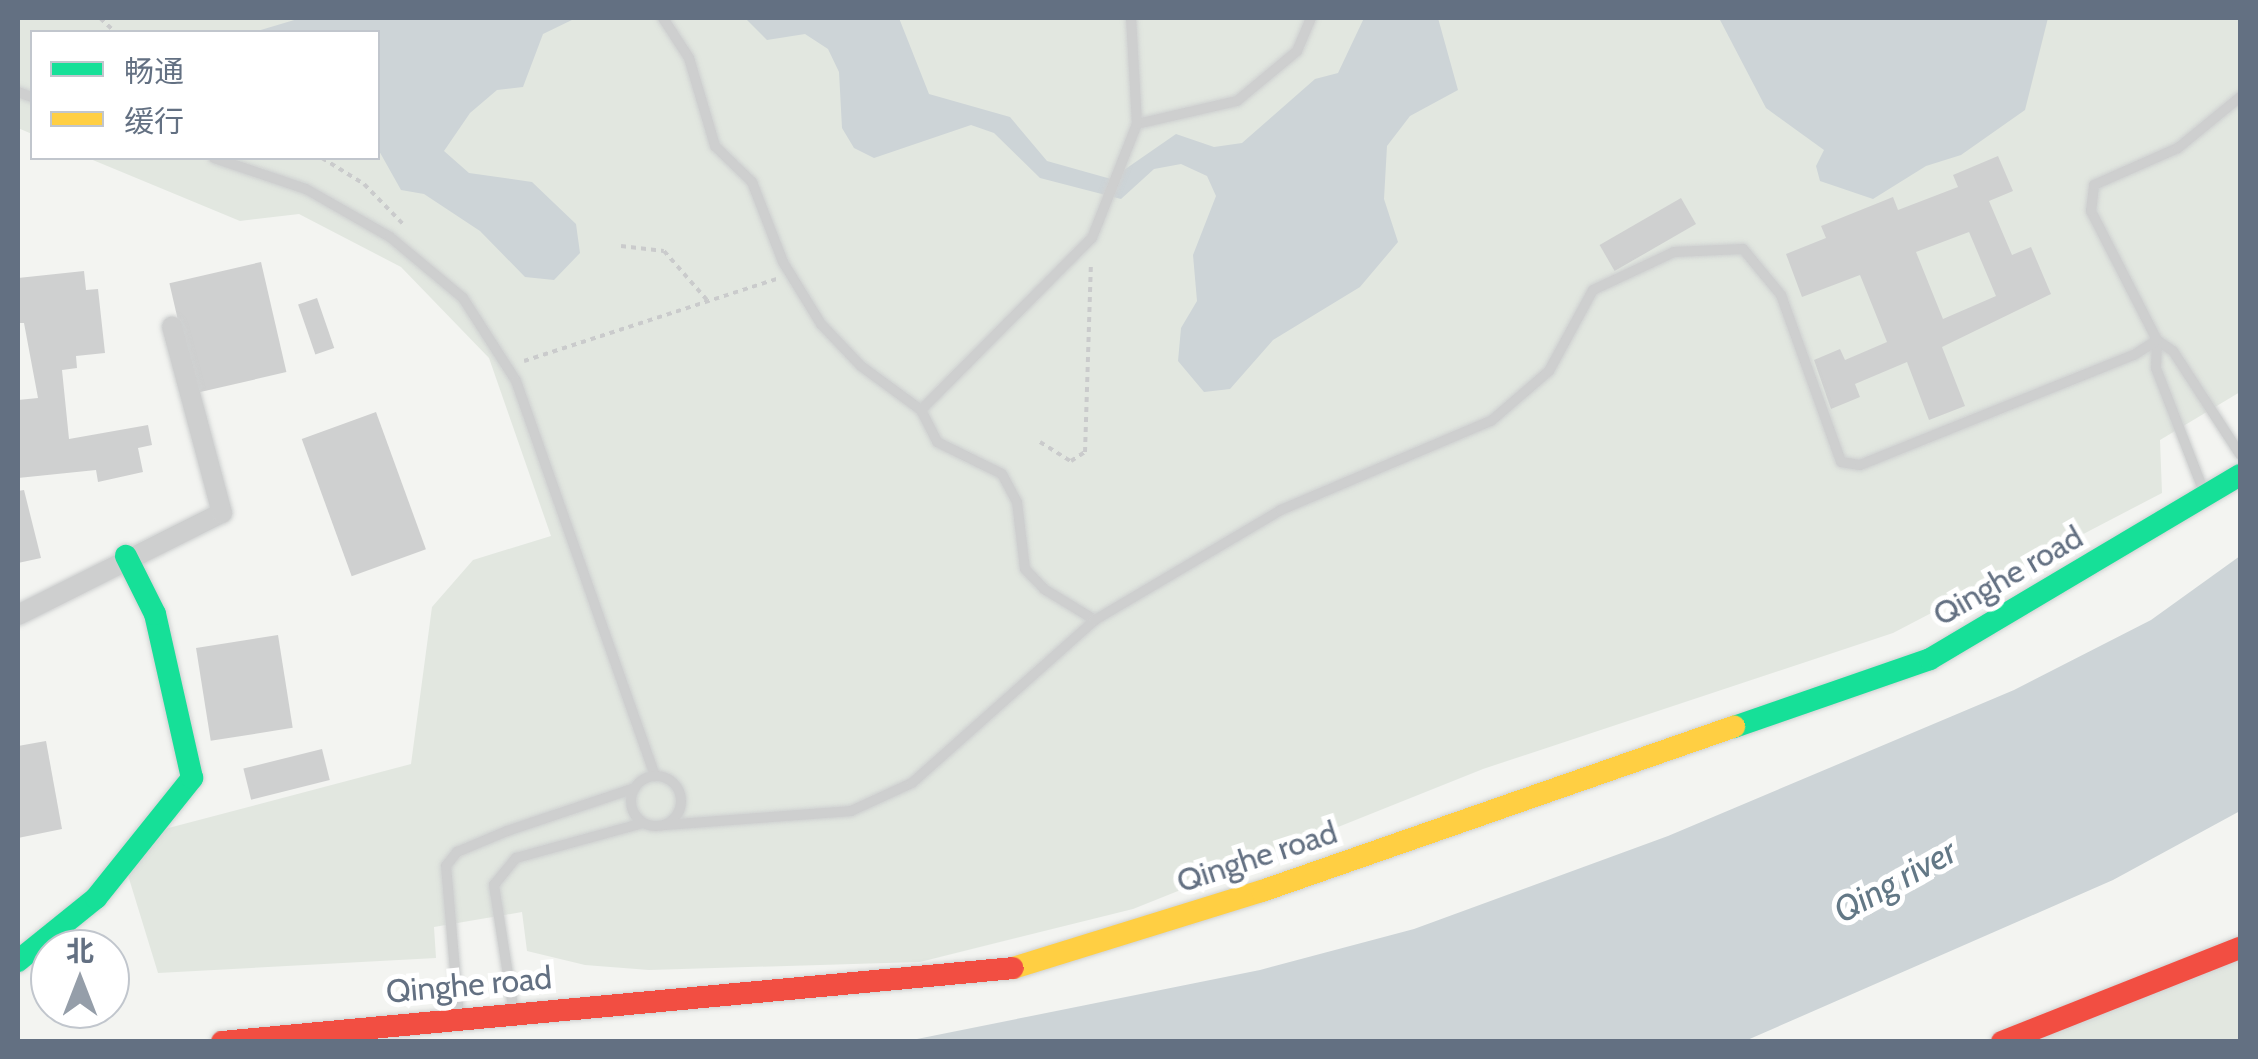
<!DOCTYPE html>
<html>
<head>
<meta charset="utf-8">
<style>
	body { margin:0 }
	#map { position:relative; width:2258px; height:1059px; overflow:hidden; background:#f3f4f1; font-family:Cabin,"Noto Sans SC",sans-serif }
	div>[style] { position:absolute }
	.green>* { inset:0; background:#e2e7e0 }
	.water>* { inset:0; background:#cdd4d7 }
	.building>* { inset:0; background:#cfd0d0; transform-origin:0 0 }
	.path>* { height:4px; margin-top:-2px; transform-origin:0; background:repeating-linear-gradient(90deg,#cacbcc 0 5px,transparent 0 10px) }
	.roads { filter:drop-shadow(0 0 2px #cfd1d1) drop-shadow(0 0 2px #cfd1d1) }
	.lane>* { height:10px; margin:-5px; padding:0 5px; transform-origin:5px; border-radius:5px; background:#cecfcf }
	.lane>.ring { margin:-5px; padding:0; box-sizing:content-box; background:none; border:10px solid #cecfcf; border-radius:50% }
	.street>* { height:20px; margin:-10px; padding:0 10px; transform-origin:10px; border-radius:10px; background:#cecfcf }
	.fast>* { height:22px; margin:-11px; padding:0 11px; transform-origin:11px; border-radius:11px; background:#16e098 }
	.slow>* { height:22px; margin:-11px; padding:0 11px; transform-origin:11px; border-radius:11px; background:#ffcf43 }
	.jam>* { height:22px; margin:-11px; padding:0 11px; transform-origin:11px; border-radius:11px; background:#f24e42 }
	span { translate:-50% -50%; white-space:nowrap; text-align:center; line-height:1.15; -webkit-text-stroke:10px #fff; paint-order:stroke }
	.street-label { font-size:32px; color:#637082 }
	.water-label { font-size:35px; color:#637886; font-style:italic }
	.frame { position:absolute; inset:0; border:20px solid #637082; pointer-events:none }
	.legend { position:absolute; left:30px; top:30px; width:350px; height:130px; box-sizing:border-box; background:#fff; border:2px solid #c1c6cd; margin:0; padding:12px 18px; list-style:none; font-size:30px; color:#637082 }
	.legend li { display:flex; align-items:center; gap:20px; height:50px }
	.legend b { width:50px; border:2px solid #c1c6cd }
	.north { position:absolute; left:30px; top:929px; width:100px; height:100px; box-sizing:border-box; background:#fff; border:2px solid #c1c6cd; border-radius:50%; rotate:0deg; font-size:28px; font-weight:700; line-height:40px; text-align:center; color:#637082 }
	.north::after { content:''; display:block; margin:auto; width:35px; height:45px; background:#959ea9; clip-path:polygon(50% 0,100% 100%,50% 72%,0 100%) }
</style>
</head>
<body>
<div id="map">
	<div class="green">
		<i style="clip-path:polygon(18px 18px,2240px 18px,2240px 392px,2160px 440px,2162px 493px,1893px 633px,1483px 769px,1133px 909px,920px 962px,649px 970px,585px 965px,527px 951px,522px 912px,434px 927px,436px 958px,158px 973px,123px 859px,138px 836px,411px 764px,432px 607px,473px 560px,551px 536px,489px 358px,401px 267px,299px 214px,240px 221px,88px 158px,378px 158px,378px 32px,32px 32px,32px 134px,18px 128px)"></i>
		<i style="clip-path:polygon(2240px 952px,2240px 1041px,2032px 1042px)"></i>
	</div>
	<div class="water">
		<i style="clip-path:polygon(301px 18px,576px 18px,543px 34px,523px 87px,497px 90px,470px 113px,444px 151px,469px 173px,532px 182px,576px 224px,580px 253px,554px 280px,525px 277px,480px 231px,424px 194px,401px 190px,378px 149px,378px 32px,227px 32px,254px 32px)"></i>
		<i style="clip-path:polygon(745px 18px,899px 18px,929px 94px,1010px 117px,1047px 161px,1111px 179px,1176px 134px,1214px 147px,1242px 143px,1315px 79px,1338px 73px,1364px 18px,1438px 18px,1458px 90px,1410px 116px,1387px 146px,1384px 199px,1398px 242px,1360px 287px,1273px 340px,1230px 389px,1204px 392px,1178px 361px,1181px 328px,1197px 301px,1193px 255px,1216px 196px,1207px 176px,1181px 164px,1154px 169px,1121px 199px,1040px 178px,994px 133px,971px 125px,874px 158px,854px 148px,842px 128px,839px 72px,828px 49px,805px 34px,767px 40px)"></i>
		<i style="clip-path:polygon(1719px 18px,2048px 18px,2025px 110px,1961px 155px,1926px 166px,1873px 199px,1820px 181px,1816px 166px,1824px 150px,1766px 108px)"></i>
		<i style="clip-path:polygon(2240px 556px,2240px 811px,2113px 880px,1745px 1041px,907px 1041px,1260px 970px,1414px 929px,1668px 836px,2014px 690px,2151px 620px)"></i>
	</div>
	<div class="building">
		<i style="clip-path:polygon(evenodd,1998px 156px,2013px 191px,1989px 201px,2012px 255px,2031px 247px,2051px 294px,1942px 347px,1965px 406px,1929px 420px,1907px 362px,1855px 384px,1860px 397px,1831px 409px,1814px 360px,1840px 349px,1845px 360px,1887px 342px,1860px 275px,1802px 297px,1786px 254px,1826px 238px,1821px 226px,1893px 197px,1898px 210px,1958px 187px,1953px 175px,1998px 156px,1969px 232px,1996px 296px,1943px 319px,1916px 252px,1969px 232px)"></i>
		<i style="left:1681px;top:198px;width:30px;height:94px;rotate:60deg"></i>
		<i style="left:261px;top:262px;width:113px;height:94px;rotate:77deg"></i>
		<i style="clip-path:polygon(84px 271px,86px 290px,98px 289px,105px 353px,76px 356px,77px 368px,62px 370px,69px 439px,148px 425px,152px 445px,138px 448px,143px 472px,98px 482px,96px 470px,18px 478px,18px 400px,38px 398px,24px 323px,18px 323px,18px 278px)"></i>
		<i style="left:317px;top:298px;width:53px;height:20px;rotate:71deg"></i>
		<i style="left:376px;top:412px;width:146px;height:79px;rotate:70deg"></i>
		<i style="clip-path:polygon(24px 490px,41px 558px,18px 563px,18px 491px)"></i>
		<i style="left:278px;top:635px;width:94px;height:83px;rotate:81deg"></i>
		<i style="clip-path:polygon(46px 741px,62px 829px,18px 838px,18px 746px)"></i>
		<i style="left:322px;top:749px;width:32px;height:81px;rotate:76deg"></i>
	</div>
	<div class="path">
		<i style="left:100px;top:18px;width:21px;rotate:43deg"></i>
		<i style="left:322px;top:158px;width:49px;rotate:31.8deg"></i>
		<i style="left:364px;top:184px;width:56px;rotate:45.7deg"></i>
		<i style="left:621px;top:246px;width:43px;rotate:6.6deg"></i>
		<i style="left:664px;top:251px;width:67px;rotate:48.7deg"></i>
		<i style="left:524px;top:361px;width:266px;rotate:-18deg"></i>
		<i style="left:1040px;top:442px;width:36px;rotate:32deg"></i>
		<i style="left:1071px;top:461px;width:17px;rotate:-33deg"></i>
		<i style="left:1085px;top:452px;width:190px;rotate:-88.2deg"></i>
	</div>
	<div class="roads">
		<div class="lane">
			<i style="left:663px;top:18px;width:48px;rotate:57deg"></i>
			<i style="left:689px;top:58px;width:92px;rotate:73.5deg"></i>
			<i style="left:715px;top:146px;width:52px;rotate:44.2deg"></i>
			<i style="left:752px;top:182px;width:86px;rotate:68.8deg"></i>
			<i style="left:783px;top:262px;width:73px;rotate:58.5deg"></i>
			<i style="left:821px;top:324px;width:58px;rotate:46.4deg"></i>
			<i style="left:861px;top:366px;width:74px;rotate:36.3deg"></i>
			<i style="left:921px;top:410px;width:36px;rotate:63deg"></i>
			<i style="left:937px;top:442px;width:72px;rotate:26.2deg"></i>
			<i style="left:1002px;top:474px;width:32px;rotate:62deg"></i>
			<i style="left:1017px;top:502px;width:67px;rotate:83.2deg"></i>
			<i style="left:1025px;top:569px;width:28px;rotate:46deg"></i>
			<i style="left:1044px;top:589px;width:60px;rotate:31.3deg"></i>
			<i style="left:18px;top:92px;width:15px;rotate:20deg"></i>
			<i style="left:1137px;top:124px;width:103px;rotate:-13deg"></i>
			<i style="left:1237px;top:101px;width:78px;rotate:-39.8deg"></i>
			<i style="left:1297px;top:51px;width:36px;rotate:-67deg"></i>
			<i style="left:214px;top:158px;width:97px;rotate:18.6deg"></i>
			<i style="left:306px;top:189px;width:97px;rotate:29.7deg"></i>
			<i style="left:390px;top:237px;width:95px;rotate:39.9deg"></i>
			<i style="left:463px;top:298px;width:98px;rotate:57.4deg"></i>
			<i style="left:516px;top:381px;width:419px;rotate:70.6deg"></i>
			<i style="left:921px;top:410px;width:243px;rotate:-45.2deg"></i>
			<i style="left:1092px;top:238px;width:123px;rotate:-68.5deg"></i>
			<i style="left:1137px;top:124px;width:106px;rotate:-93.2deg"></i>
			<i style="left:2204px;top:492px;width:133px;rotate:-111.2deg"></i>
			<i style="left:2156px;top:368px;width:28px;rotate:-88deg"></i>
			<i style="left:2157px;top:340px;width:19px;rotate:35deg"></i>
			<i style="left:2173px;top:351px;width:123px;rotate:57deg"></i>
			<i class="ring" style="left:631px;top:776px;width:40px;height:40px"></i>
			<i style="left:665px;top:825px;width:187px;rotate:-4.3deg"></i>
			<i style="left:851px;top:811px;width:67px;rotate:-24.7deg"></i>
			<i style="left:912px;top:783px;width:245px;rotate:-41.7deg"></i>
			<i style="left:1095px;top:620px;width:216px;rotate:-30.6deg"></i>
			<i style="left:1281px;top:510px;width:228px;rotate:-23deg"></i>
			<i style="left:1491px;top:421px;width:77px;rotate:-40.8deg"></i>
			<i style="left:1549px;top:371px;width:92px;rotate:-61.5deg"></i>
			<i style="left:1593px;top:290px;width:89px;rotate:-25.1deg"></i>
			<i style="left:1674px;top:252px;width:69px;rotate:-2.5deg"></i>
			<i style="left:1743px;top:249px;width:60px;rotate:50.4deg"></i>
			<i style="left:1781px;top:295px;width:177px;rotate:70.2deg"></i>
			<i style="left:1841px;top:462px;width:19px;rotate:9deg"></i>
			<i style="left:1860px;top:465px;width:295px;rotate:-21.9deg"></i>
			<i style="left:2134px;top:355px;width:27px;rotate:-33deg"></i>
			<i style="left:2157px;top:340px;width:145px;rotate:-117.1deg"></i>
			<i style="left:2091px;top:211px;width:26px;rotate:-83deg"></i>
			<i style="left:2094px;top:185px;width:92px;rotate:-23.8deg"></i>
			<i style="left:2178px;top:148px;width:80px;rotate:-39.4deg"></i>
			<i style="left:514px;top:1013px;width:130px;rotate:-98.9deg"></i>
			<i style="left:494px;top:885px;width:35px;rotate:-51deg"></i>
			<i style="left:516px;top:858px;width:132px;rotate:-15.4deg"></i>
			<i style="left:459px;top:1017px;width:152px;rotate:-94.9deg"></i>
			<i style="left:446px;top:866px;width:18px;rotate:-52deg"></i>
			<i style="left:457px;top:852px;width:54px;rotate:-22.8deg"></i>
			<i style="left:507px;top:831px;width:135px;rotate:-18.6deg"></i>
		</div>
		<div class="street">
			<i style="left:18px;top:615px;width:228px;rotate:-26.6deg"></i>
			<i style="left:222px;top:513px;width:193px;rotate:-105deg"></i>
		</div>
		<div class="fast">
			<i style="left:1734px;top:727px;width:207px;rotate:-19.1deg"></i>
			<i style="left:1930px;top:659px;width:360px;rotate:-30.7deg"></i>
			<i style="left:18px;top:961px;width:100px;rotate:-38.9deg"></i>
			<i style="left:96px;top:898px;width:154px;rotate:-51.3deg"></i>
			<i style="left:192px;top:778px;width:168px;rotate:-102.7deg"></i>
			<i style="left:155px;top:614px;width:65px;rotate:-116.6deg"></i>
		</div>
		<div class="slow">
			<i style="left:1013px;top:968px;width:261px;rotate:-17.2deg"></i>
			<i style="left:1262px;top:891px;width:500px;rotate:-19.2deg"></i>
		</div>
		<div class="jam">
			<i style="left:222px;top:1042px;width:794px;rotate:-5.34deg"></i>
			<i style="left:2002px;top:1042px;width:256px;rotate:-21.6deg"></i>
		</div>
	</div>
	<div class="street-label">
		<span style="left:2008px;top:576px;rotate:-30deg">Qinghe road</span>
		<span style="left:1257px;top:857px;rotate:-18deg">Qinghe road</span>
		<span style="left:469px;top:985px;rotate:-5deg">Qinghe road</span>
	</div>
	<div class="water-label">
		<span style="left:1895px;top:881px;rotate:-29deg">Qing river</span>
	</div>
	<div class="frame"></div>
	<ul class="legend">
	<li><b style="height:12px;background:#16e098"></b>畅通</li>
	<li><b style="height:12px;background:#ffcf43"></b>缓行</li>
	</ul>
	<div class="north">北</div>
</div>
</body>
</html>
